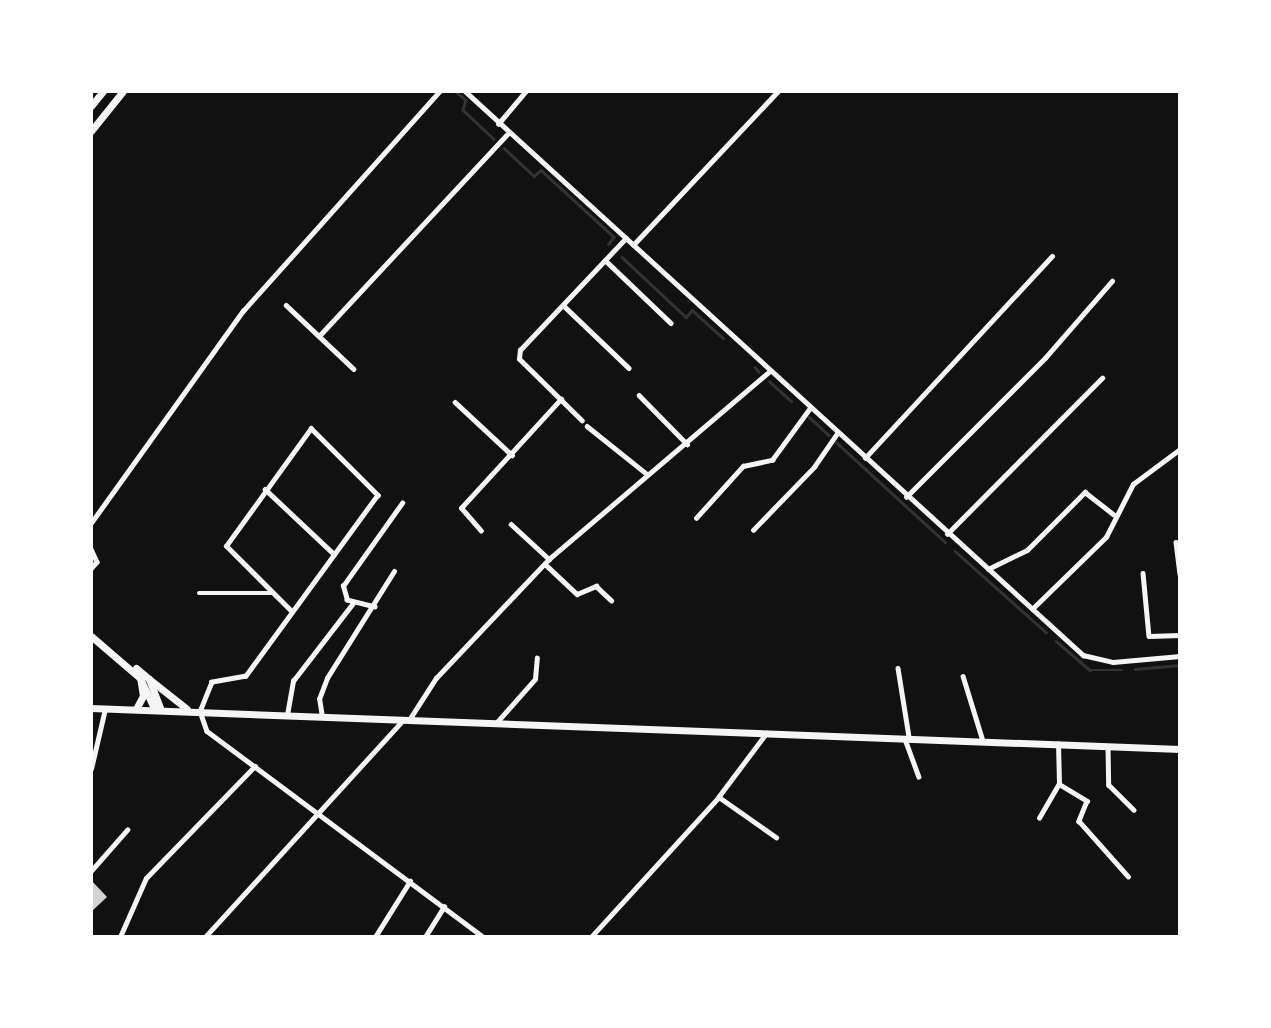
<!DOCTYPE html>
<html>
<head>
<meta charset="utf-8">
<style>
	body { margin:0 }
	#map { position:relative; width:1271px; height:1028px; overflow:hidden; background:#111; font-family:"Nunito Sans",sans-serif }
	div>[style] { position:absolute }
	.stream>* { height:2.5px; margin:-1.25px; padding:0 1.25px; transform-origin:1.25px; border-radius:1.25px; background:#333 }
	.building>* { inset:0; background:#d3d3d3 }
	.minor>* { height:4.5px; margin:-2.25px; padding:0 2.25px; transform-origin:2.25px; border-radius:2.25px; background:#f5f5f5 }
	.primary>* { height:7px; margin:-3.5px; padding:0 3.5px; transform-origin:3.5px; border-radius:3.5px; background:#f5f5f5 }
	.trunk>* { height:7px; margin:-3.5px; padding:0 3.5px; transform-origin:3.5px; border-radius:3.5px; background:#f5f5f5 }
	span { translate:-50% -50%; white-space:nowrap; text-align:center; line-height:1.15; -webkit-text-stroke:5px #fff; paint-order:stroke }
	.frame { position:absolute; inset:0; border:93px solid #fff; pointer-events:none }
</style>
</head>
<body>
<div id="map">
	<div class="stream">
		<i style="left:455px;top:91px;width:14px;rotate:39deg"></i>
		<i style="left:466px;top:100px;width:10px;rotate:107deg"></i>
		<i style="left:463px;top:110px;width:42px;rotate:43.1deg"></i>
		<i style="left:504px;top:148px;width:41px;rotate:43deg"></i>
		<i style="left:534px;top:176px;width:9px;rotate:-41deg"></i>
		<i style="left:541px;top:170px;width:99px;rotate:42.5deg"></i>
		<i style="left:614px;top:237px;width:9px;rotate:126deg"></i>
		<i style="left:622px;top:257px;width:88px;rotate:43.2deg"></i>
		<i style="left:686px;top:317px;width:9px;rotate:-49deg"></i>
		<i style="left:692px;top:310px;width:42px;rotate:42.1deg"></i>
		<i style="left:755px;top:367px;width:6px;rotate:51deg"></i>
		<i style="left:769px;top:381px;width:30px;rotate:42deg"></i>
		<i style="left:809px;top:417px;width:27px;rotate:42deg"></i>
		<i style="left:836px;top:442px;width:148px;rotate:42.5deg"></i>
		<i style="left:955px;top:551px;width:122px;rotate:41.7deg"></i>
		<i style="left:1056px;top:641px;width:45px;rotate:40.5deg"></i>
		<i style="left:1090px;top:670px;width:32px"></i>
		<i style="left:1135px;top:669px;width:45px;rotate:-5.1deg"></i>
	</div>
	<div class="building">
		<i style="clip-path:polygon(91px 880px,107px 897px,91px 912px)"></i>
	</div>
	<div class="minor">
		<i style="left:465px;top:91px;width:837px;rotate:42.38deg"></i>
		<i style="left:1083px;top:655px;width:31px;rotate:13deg"></i>
		<i style="left:1113px;top:662px;width:67px;rotate:-5.1deg"></i>
		<i style="left:498px;top:124px;width:43px;rotate:-49.7deg"></i>
		<i style="left:633px;top:245px;width:212px;rotate:-46.7deg"></i>
		<i style="left:605px;top:260px;width:91px;rotate:43.7deg"></i>
		<i style="left:286px;top:305px;width:93px;rotate:43.3deg"></i>
		<i style="left:563px;top:305px;width:91px;rotate:43.7deg"></i>
		<i style="left:319px;top:336px;width:277px;rotate:-47deg"></i>
		<i style="left:639px;top:395px;width:69px;rotate:45.6deg"></i>
		<i style="left:455px;top:402px;width:78px;rotate:42.9deg"></i>
		<i style="left:582px;top:421px;width:88px;rotate:-135.5deg"></i>
		<i style="left:519px;top:359px;width:9px;rotate:-84deg"></i>
		<i style="left:520px;top:350px;width:154px;rotate:-46.6deg"></i>
		<i style="left:587px;top:426px;width:77px;rotate:38.7deg"></i>
		<i style="left:865px;top:458px;width:275px;rotate:-47.2deg"></i>
		<i style="left:265px;top:489px;width:95px;rotate:43.3deg"></i>
		<i style="left:906px;top:497px;width:197px;rotate:-45deg"></i>
		<i style="left:1045px;top:358px;width:102px;rotate:-49deg"></i>
		<i style="left:696px;top:518px;width:70px;rotate:-47.9deg"></i>
		<i style="left:743px;top:466px;width:30px;rotate:-12deg"></i>
		<i style="left:772px;top:460px;width:64px;rotate:-53.8deg"></i>
		<i style="left:91px;top:523px;width:261px;rotate:-54.4deg"></i>
		<i style="left:243px;top:311px;width:295px;rotate:-48.2deg"></i>
		<i style="left:511px;top:524px;width:52px;rotate:42.6deg"></i>
		<i style="left:753px;top:530px;width:88px;rotate:-45.9deg"></i>
		<i style="left:814px;top:467px;width:42px;rotate:-55.6deg"></i>
		<i style="left:481px;top:531px;width:30px;rotate:-131deg"></i>
		<i style="left:461px;top:508px;width:148px;rotate:-47.5deg"></i>
		<i style="left:947px;top:534px;width:220px;rotate:-45.2deg"></i>
		<i style="left:1176px;top:542px;width:32px;rotate:83deg"></i>
		<i style="left:91px;top:549px;width:14px;rotate:65deg"></i>
		<i style="left:97px;top:562px;width:9px;rotate:131deg"></i>
		<i style="left:545px;top:564px;width:44px;rotate:43.2deg"></i>
		<i style="left:577px;top:594px;width:21px;rotate:-23deg"></i>
		<i style="left:596px;top:586px;width:21px;rotate:43deg"></i>
		<i style="left:988px;top:569px;width:43px;rotate:-26deg"></i>
		<i style="left:1027px;top:550px;width:82px;rotate:-45deg"></i>
		<i style="left:1085px;top:492px;width:36px;rotate:38deg"></i>
		<i style="left:1143px;top:573px;width:63px;rotate:84.6deg"></i>
		<i style="left:1149px;top:636px;width:31px;rotate:-2deg"></i>
		<i style="left:199px;top:593px;width:72px"></i>
		<i style="left:375px;top:607px;width:29px;rotate:-166deg"></i>
		<i style="left:347px;top:600px;width:15px;rotate:-106deg"></i>
		<i style="left:343px;top:586px;width:102px;rotate:-54.6deg"></i>
		<i style="left:1032px;top:609px;width:103px;rotate:-44.2deg"></i>
		<i style="left:1106px;top:537px;width:59px;rotate:-63deg"></i>
		<i style="left:1133px;top:484px;width:59px;rotate:-36.7deg"></i>
		<i style="left:292px;top:612px;width:93px;rotate:-135deg"></i>
		<i style="left:226px;top:546px;width:145px;rotate:-54.2deg"></i>
		<i style="left:311px;top:428px;width:95px;rotate:45deg"></i>
		<i style="left:378px;top:495px;width:224px;rotate:126.1deg"></i>
		<i style="left:246px;top:676px;width:35px;rotate:170deg"></i>
		<i style="left:212px;top:682px;width:31px;rotate:112deg"></i>
		<i style="left:200px;top:711px;width:21px;rotate:71deg"></i>
		<i style="left:207px;top:731px;width:344px;rotate:36.7deg"></i>
		<i style="left:898px;top:668px;width:70px;rotate:80.9deg"></i>
		<i style="left:963px;top:676px;width:68px;rotate:72.9deg"></i>
		<i style="left:287px;top:715px;width:35px;rotate:-80deg"></i>
		<i style="left:293px;top:681px;width:98px;rotate:-52.4deg"></i>
		<i style="left:322px;top:717px;width:18px;rotate:-99deg"></i>
		<i style="left:319px;top:699px;width:22px;rotate:-69deg"></i>
		<i style="left:327px;top:678px;width:126px;rotate:-57.9deg"></i>
		<i style="left:409px;top:720px;width:50px;rotate:-57.3deg"></i>
		<i style="left:436px;top:678px;width:164px;rotate:-46.5deg"></i>
		<i style="left:549px;top:559px;width:289px;rotate:-40.4deg"></i>
		<i style="left:497px;top:722px;width:57px;rotate:-48.5deg"></i>
		<i style="left:535px;top:679px;width:21px;rotate:-85deg"></i>
		<i style="left:767px;top:733px;width:80px;rotate:126.9deg"></i>
		<i style="left:719px;top:797px;width:70px;rotate:35.1deg"></i>
		<i style="left:905px;top:739px;width:40px;rotate:69.8deg"></i>
		<i style="left:1108px;top:746px;width:39px;rotate:89deg"></i>
		<i style="left:1109px;top:785px;width:35px;rotate:45deg"></i>
		<i style="left:91px;top:769px;width:62px;rotate:-76.9deg"></i>
		<i style="left:1059px;top:784px;width:33px;rotate:31deg"></i>
		<i style="left:1087px;top:801px;width:22px;rotate:112deg"></i>
		<i style="left:1079px;top:821px;width:74px;rotate:48.3deg"></i>
		<i style="left:1039px;top:818px;width:39px;rotate:-60deg"></i>
		<i style="left:1059px;top:784px;width:40px;rotate:-91.4deg"></i>
		<i style="left:91px;top:871px;width:55px;rotate:-48.7deg"></i>
		<i style="left:120px;top:937px;width:64px;rotate:-66.2deg"></i>
		<i style="left:146px;top:878px;width:156px;rotate:-45.8deg"></i>
		<i style="left:205px;top:937px;width:292px;rotate:-47.6deg"></i>
		<i style="left:375px;top:937px;width:66px;rotate:-58deg"></i>
		<i style="left:425px;top:937px;width:36px;rotate:-58deg"></i>
		<i style="left:591px;top:937px;width:190px;rotate:-47.6deg"></i>
	</div>
	<div class="primary">
		<i style="left:91px;top:106px;width:19px;rotate:-51deg"></i>
		<i style="left:91px;top:131px;width:51px;rotate:-51.3deg"></i>
		<i style="left:91px;top:636px;width:65px;rotate:40.6deg"></i>
		<i style="left:140px;top:678px;width:35px;rotate:65deg"></i>
		<i style="left:136px;top:668px;width:17px;rotate:40deg"></i>
		<i style="left:149px;top:679px;width:33px;rotate:69deg"></i>
	</div>
	<div class="trunk">
		<i style="left:149px;top:679px;width:48px;rotate:38.3deg"></i>
		<i style="left:91px;top:708px;width:1090px;rotate:2.16deg"></i>
		<i style="left:136px;top:709px;width:15px;rotate:-62deg"></i>
		<i style="left:143px;top:696px;width:18px;rotate:-99deg"></i>
	</div>
	<div class="frame"></div>
</div>
</body>
</html>
